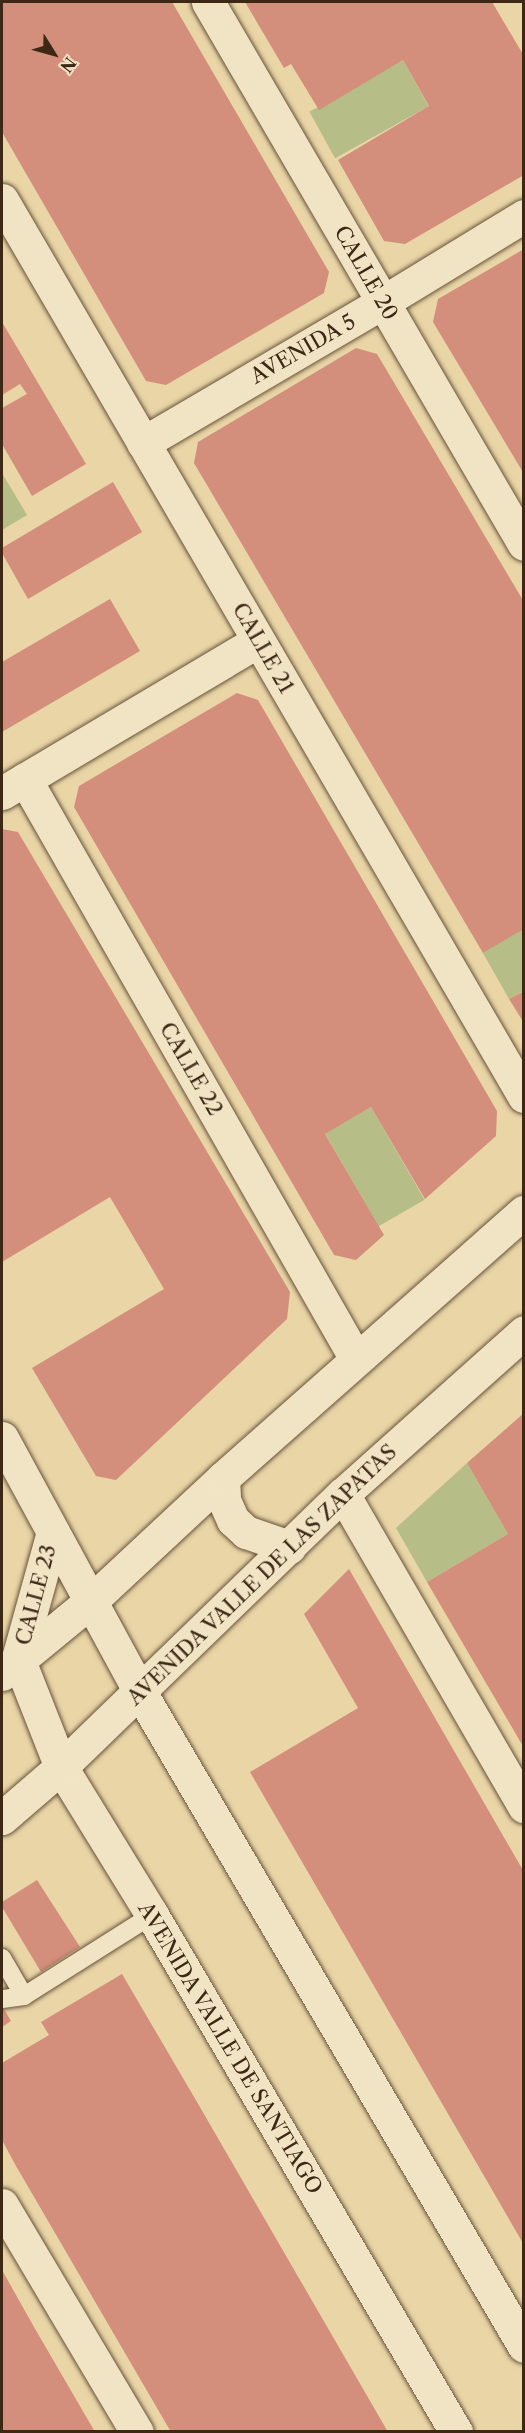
<!DOCTYPE html>
<html>
<head>
<meta charset="utf-8">
<style>
	body { margin:0 }
	#map { position:relative; width:525px; height:2433px; overflow:hidden; background:#e9d5a6; font-family:"Libre Caslon Text",serif }
	div>[style] { position:absolute }
	.green>* { inset:0; background:#b6bd87; transform-origin:0 0 }
	.building>* { inset:0; background:#d38e7c }
	.roads { filter:drop-shadow(0 0 2px #68533a) drop-shadow(0 0 2px #68533a) }
	.service>* { height:18px; margin:-9px; padding:0 9px; transform-origin:9px; border-radius:9px; background:#f1e4c5 }
	.minor>* { height:33px; margin:-16.5px; padding:0 16.5px; transform-origin:16.5px; border-radius:16.5px; background:#f1e4c5 }
	.tertiary>* { height:33px; margin:-16.5px; padding:0 16.5px; transform-origin:16.5px; border-radius:16.5px; background:#f1e4c5 }
	.secondary>* { height:33px; margin:-16.5px; padding:0 16.5px; transform-origin:16.5px; border-radius:16.5px; background:#f1e4c5 }
	span { translate:-50% -50%; white-space:nowrap; text-align:center; line-height:1.15; -webkit-text-stroke:4.5px #f1e4c5; paint-order:stroke }
	.street-label { font-size:21px; color:#3d2816 }
	.frame { position:absolute; inset:0; border:3px solid #3d2816; pointer-events:none }
	.north { position:absolute; left:24px; top:24px; width:60px; height:60px; -webkit-text-stroke:4px #f1e4c5; paint-order:stroke; rotate:127deg; font-size:16px; font-weight:700; line-height:24px; text-align:center; color:#3d2816 }
	.north::after { content:''; display:block; margin:auto; width:21px; height:27px; background:#3d2816; clip-path:polygon(50% 0,100% 100%,50% 72%,0 100%) }
</style>
</head>
<body>
<div id="map">
	<div class="green">
		<i style="left:403px;top:60px;width:53px;height:107px;rotate:61deg"></i>
		<i style="clip-path:polygon(2px 473px,27px 515px,2px 530px)"></i>
		<i style="clip-path:polygon(523px 929px,523px 991px,509px 999px,483px 953px)"></i>
		<i style="left:371px;top:1107px;width:107px;height:53px;rotate:60deg"></i>
		<i style="clip-path:polygon(467px 1463px,508px 1534px,427px 1582px,396px 1528px)"></i>
	</div>
	<div class="building">
		<i style="clip-path:polygon(2px 2px,172px 2px,329px 272px,324px 293px,166px 385px,146px 381px,2px 132px)"></i>
		<i style="clip-path:polygon(245px 2px,492px 2px,524px 56px,524px 175px,405px 244px,384px 241px,338px 160px,429px 106px,403px 60px,319px 110px,291px 64px,284px 68px)"></i>
		<i style="clip-path:polygon(524px 249px,524px 474px,433px 322px,438px 299px)"></i>
		<i style="clip-path:polygon(2px 322px,86px 464px,32px 496px,2px 444px,2px 408px,27px 394px,20px 384px,2px 395px)"></i>
		<i style="clip-path:polygon(356px 348px,377px 354px,524px 602px,524px 929px,483px 953px,194px 463px,198px 442px)"></i>
		<i style="clip-path:polygon(113px 482px,142px 532px,28px 599px,2px 553px,2px 548px)"></i>
		<i style="clip-path:polygon(110px 599px,140px 651px,2px 732px,2px 662px)"></i>
		<i style="clip-path:polygon(237px 693px,258px 700px,497px 1111px,496px 1136px,425px 1199px,371px 1107px,325px 1134px,384px 1235px,356px 1260px,334px 1255px,74px 807px,79px 786px)"></i>
		<i style="clip-path:polygon(2px 829px,18px 832px,290px 1292px,287px 1319px,116px 1480px,96px 1476px,32px 1368px,164px 1289px,110px 1197px,2px 1262px)"></i>
		<i style="clip-path:polygon(524px 991px,524px 1023px,509px 999px)"></i>
		<i style="clip-path:polygon(524px 1413px,524px 1748px,427px 1582px,508px 1534px,467px 1463px)"></i>
		<i style="clip-path:polygon(349px 1569px,524px 1872px,524px 2245px,250px 1772px,358px 1708px,304px 1614px)"></i>
		<i style="clip-path:polygon(37px 1880px,80px 1947px,41px 1972px,2px 1907px,2px 1902px)"></i>
		<i style="clip-path:polygon(122px 1974px,197px 2102px,388px 2432px,171px 2432px,16px 2166px,2px 2140px,2px 2063px,49px 2035px,41px 2022px)"></i>
		<i style="clip-path:polygon(2px 2006px,11px 2021px,2px 2027px)"></i>
		<i style="clip-path:polygon(2px 2270px,34px 2327px,95px 2432px,2px 2432px)"></i>
	</div>
	<div class="roads">
		<div class="service">
			<i style="left:2px;top:1958px;width:44px;rotate:59.9deg"></i>
			<i style="left:24px;top:1996px;width:22px;rotate:172deg"></i>
			<i style="left:24px;top:1996px;width:151px;rotate:-32.3deg"></i>
		</div>
		<div class="minor">
			<i style="left:208px;top:2px;width:627px;rotate:59.76deg"></i>
			<i style="left:2px;top:200px;width:1037px;rotate:59.78deg"></i>
			<i style="left:143px;top:443px;width:278px;rotate:-30.4deg"></i>
			<i style="left:383px;top:302px;width:165px;rotate:-31.4deg"></i>
			<i style="left:25px;top:779px;width:668px;rotate:60.29deg"></i>
			<i style="left:2px;top:793px;width:298px;rotate:-30.7deg"></i>
			<i style="left:343px;top:1494px;width:361px;rotate:59.9deg"></i>
			<i style="left:2px;top:2205px;width:264px;rotate:59.3deg"></i>
		</div>
		<div class="tertiary">
			<i style="left:2px;top:1438px;width:289px;rotate:61.5deg"></i>
			<i style="left:140px;top:1692px;width:758px;rotate:59.58deg"></i>
			<i style="left:53px;top:1532px;width:131px;rotate:105.5deg"></i>
			<i style="left:18px;top:1658px;width:117px;rotate:68.5deg"></i>
			<i style="left:61px;top:1767px;width:174px;rotate:58.4deg"></i>
			<i style="left:152px;top:1915px;width:600px;rotate:59.54deg"></i>
		</div>
		<div class="secondary">
			<i style="left:223px;top:1478px;width:22px;rotate:87deg"></i>
			<i style="left:224px;top:1500px;width:22px;rotate:66deg"></i>
			<i style="left:233px;top:1520px;width:18px;rotate:43deg"></i>
			<i style="left:246px;top:1532px;width:46px;rotate:19.2deg"></i>
			<i style="left:2px;top:1674px;width:115px;rotate:-39.4deg"></i>
			<i style="left:91px;top:1601px;width:180px;rotate:-43deg"></i>
			<i style="left:223px;top:1478px;width:402px;rotate:-41.5deg"></i>
			<i style="left:2px;top:1818px;width:78px;rotate:-40.8deg"></i>
			<i style="left:61px;top:1767px;width:392px;rotate:-44.1deg"></i>
			<i style="left:343px;top:1494px;width:243px;rotate:-41.8deg"></i>
		</div>
	</div>
	<div class="street-label">
		<span style="left:366px;top:273px;rotate:60deg">CALLE 20</span>
		<span style="left:303px;top:349px;rotate:-30deg">AVENIDA 5</span>
		<span style="left:263px;top:648px;rotate:60deg">CALLE 21</span>
		<span style="left:191px;top:1069px;rotate:60deg">CALLE 22</span>
		<span style="left:262px;top:1575px;rotate:-44deg">AVENIDA VALLE DE LAS ZAPATAS</span>
		<span style="left:36px;top:1595px;rotate:-75deg">CALLE 23</span>
		<span style="left:230px;top:2048px;rotate:59deg">AVENIDA VALLE DE SANTIAGO</span>
	</div>
	<div class="frame"></div>
	<div class="north">N</div>
</div>
</body>
</html>
